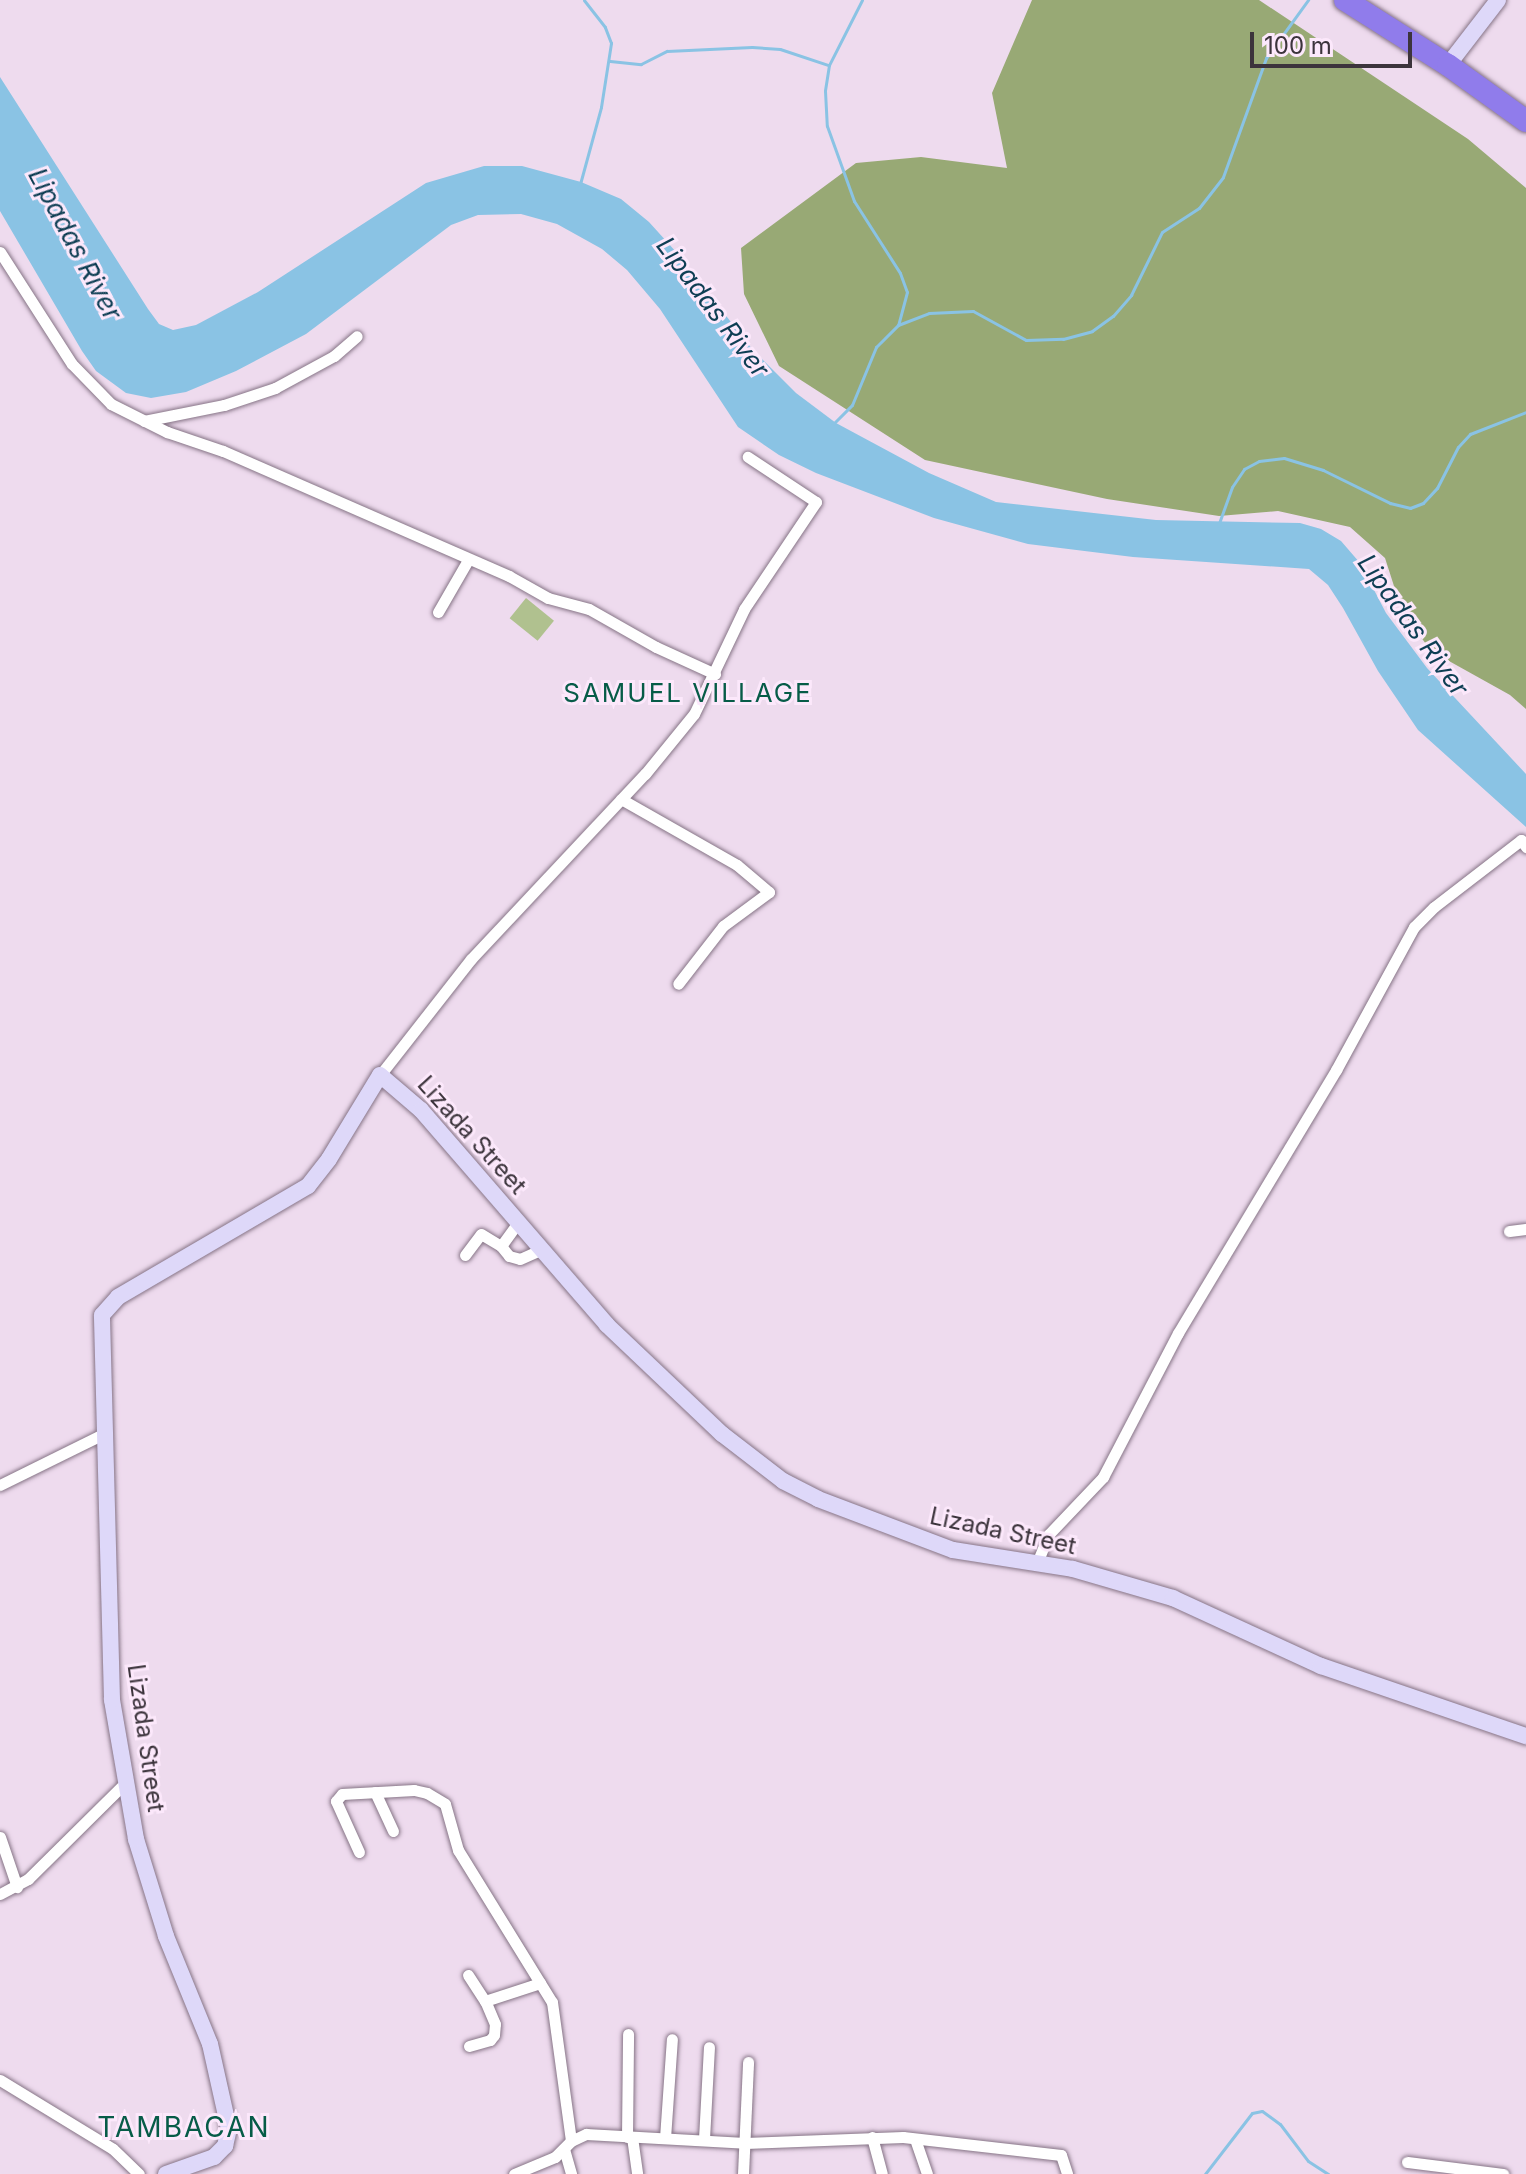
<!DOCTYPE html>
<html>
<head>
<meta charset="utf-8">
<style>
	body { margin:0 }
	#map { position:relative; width:1526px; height:2174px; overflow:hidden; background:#eedbee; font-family:Inter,sans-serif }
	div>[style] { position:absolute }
	.green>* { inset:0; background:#b0c18f; transform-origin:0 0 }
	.forest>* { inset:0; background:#98a975 }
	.water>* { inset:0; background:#8ac3e4 }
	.stream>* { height:3px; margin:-1.5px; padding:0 1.5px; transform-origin:1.5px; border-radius:1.5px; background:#8ac3e4 }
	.roads { filter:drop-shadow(0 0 2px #867486) drop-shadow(0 0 2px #867486) }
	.street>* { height:11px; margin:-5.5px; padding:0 5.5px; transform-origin:5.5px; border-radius:5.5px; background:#fff }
	.secondary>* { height:16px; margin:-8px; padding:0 8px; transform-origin:8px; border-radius:8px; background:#ded8f9 }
	.highway>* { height:22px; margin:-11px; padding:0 11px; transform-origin:11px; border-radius:11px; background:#907ceb }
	span { translate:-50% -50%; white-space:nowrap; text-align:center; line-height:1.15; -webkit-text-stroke:6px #fce8fb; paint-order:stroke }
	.street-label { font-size:24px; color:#3c343c }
	.water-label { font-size:26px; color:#0e3e54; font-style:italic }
	.neighbourhood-label { font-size:26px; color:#075c48; letter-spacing:2px }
	.quarter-label { font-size:28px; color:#075c48; letter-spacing:2px }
	.scale { position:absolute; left:1250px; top:32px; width:162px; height:36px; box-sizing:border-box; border:4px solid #3c343c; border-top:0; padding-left:10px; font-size:24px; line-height:28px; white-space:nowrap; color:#3c343c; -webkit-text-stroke:6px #fce8fb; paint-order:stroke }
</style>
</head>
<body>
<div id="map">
	<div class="green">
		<i style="left:526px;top:598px;width:36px;height:26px;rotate:39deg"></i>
	</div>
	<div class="forest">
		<i style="clip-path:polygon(1032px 0,1259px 0,1468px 139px,1526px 188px,1526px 709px,1510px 695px,1431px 651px,1402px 611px,1385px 558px,1350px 527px,1278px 511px,1219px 516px,1107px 499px,925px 460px,779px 366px,744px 294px,741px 248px,856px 163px,921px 157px,1007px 168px,992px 93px)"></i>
	</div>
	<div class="water">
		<i style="clip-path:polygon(0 77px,148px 309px,159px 324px,173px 330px,196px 325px,258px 292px,426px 183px,484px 166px,522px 166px,581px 182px,621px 199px,649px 222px,677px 253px,752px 349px,796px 393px,836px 423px,929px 473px,996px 502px,1156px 520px,1300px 523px,1321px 529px,1341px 541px,1360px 563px,1386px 613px,1427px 668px,1526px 774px,1526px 827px,1418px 730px,1378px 671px,1343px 608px,1328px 585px,1309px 569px,1133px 557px,1028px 544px,934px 518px,816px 473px,779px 455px,738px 427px,660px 309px,627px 270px,602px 249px,557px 224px,521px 214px,478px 215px,451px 225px,306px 334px,236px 371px,186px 392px,151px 398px,126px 393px,96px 371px,82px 351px,0 211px)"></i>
	</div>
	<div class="stream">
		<i style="left:862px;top:0;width:73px;rotate:116.9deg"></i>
		<i style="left:829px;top:65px;width:26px;rotate:99deg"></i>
		<i style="left:825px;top:91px;width:35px;rotate:87deg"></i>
		<i style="left:827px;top:126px;width:80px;rotate:70.2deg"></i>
		<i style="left:854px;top:201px;width:85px;rotate:57.4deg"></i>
		<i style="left:900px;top:273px;width:20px;rotate:70deg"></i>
		<i style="left:907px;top:292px;width:34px;rotate:105deg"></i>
		<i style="left:610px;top:61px;width:31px;rotate:6deg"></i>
		<i style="left:641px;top:64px;width:29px;rotate:-27deg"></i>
		<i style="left:667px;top:51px;width:85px;rotate:-2.7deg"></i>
		<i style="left:752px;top:47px;width:28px;rotate:4deg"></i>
		<i style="left:780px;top:49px;width:51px;rotate:18.4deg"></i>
		<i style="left:580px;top:184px;width:80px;rotate:-74.7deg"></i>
		<i style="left:601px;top:107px;width:65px;rotate:-81.1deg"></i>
		<i style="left:611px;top:43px;width:17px;rotate:-111deg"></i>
		<i style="left:605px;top:27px;width:34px;rotate:-128deg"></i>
		<i style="left:833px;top:424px;width:27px;rotate:-45deg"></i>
		<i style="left:852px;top:405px;width:63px;rotate:-67.5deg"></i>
		<i style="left:876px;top:347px;width:31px;rotate:-45deg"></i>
		<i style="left:898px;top:325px;width:33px;rotate:-21deg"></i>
		<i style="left:929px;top:313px;width:44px;rotate:-2.6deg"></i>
		<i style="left:973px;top:311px;width:60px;rotate:28.7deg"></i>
		<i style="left:1026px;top:340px;width:37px;rotate:-2deg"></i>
		<i style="left:1063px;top:339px;width:30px;rotate:-15deg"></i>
		<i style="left:1092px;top:331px;width:26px;rotate:-36deg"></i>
		<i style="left:1113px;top:316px;width:28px;rotate:-49deg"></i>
		<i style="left:1131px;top:295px;width:70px;rotate:-63.8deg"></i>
		<i style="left:1162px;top:232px;width:44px;rotate:-33deg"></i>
		<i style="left:1199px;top:208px;width:39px;rotate:-52deg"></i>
		<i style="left:1223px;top:177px;width:127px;rotate:-70.1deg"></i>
		<i style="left:1266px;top:58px;width:72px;rotate:-54.1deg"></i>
		<i style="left:1218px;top:526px;width:41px;rotate:-70.3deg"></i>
		<i style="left:1232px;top:487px;width:22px;rotate:-56deg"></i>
		<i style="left:1244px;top:469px;width:17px;rotate:-28deg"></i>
		<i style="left:1259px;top:461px;width:25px;rotate:-7deg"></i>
		<i style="left:1284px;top:458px;width:41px;rotate:17.1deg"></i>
		<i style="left:1323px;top:470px;width:75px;rotate:26.2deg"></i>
		<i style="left:1390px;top:503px;width:21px;rotate:14deg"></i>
		<i style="left:1410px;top:508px;width:14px;rotate:-21deg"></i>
		<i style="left:1423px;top:503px;width:21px;rotate:-47deg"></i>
		<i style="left:1437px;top:488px;width:46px;rotate:-62.9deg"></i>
		<i style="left:1458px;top:447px;width:18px;rotate:-47deg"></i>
		<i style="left:1470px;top:434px;width:60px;rotate:-21.4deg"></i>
		<i style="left:1205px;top:2174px;width:77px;rotate:-52.4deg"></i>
		<i style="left:1252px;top:2113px;width:10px;rotate:-11deg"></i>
		<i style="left:1262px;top:2111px;width:22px;rotate:36deg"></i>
		<i style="left:1280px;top:2124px;width:46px;rotate:52.9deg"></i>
		<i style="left:1308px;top:2161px;width:24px;rotate:33deg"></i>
	</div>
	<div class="roads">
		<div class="street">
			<i style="left:0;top:252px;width:133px;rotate:57.3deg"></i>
			<i style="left:72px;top:364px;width:56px;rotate:45.7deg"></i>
			<i style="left:111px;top:404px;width:63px;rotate:26.6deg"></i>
			<i style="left:167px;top:432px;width:59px;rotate:18.7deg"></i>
			<i style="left:223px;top:451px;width:312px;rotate:23.6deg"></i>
			<i style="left:509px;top:576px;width:45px;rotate:29.4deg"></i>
			<i style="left:548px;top:598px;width:42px;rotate:15deg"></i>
			<i style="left:589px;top:609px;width:77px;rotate:29.6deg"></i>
			<i style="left:656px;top:647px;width:65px;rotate:24.6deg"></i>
			<i style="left:144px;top:421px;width:82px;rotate:-11.3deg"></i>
			<i style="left:224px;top:405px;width:54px;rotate:-18.4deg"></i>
			<i style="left:275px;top:388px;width:67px;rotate:-28.5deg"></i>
			<i style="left:334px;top:356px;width:30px;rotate:-41deg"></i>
			<i style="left:438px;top:612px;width:60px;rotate:-60deg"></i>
			<i style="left:621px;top:799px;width:133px;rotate:29.6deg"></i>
			<i style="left:737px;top:865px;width:42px;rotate:40.2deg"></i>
			<i style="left:769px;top:892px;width:57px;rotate:143.5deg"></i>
			<i style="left:723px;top:926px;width:73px;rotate:127.8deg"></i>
			<i style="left:380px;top:1075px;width:147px;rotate:-51.9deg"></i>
			<i style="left:471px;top:959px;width:254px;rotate:-46.8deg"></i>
			<i style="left:645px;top:774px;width:77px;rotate:-50.8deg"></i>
			<i style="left:694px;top:714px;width:116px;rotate:-64.5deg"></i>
			<i style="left:744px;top:609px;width:129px;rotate:-56.1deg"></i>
			<i style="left:816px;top:502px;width:82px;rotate:-146.5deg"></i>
			<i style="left:1509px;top:1231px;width:17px;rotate:-7deg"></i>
			<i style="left:501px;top:1246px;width:13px;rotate:51deg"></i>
			<i style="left:509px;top:1256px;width:11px;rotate:15deg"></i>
			<i style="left:520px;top:1259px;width:22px;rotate:-24deg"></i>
			<i style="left:465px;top:1255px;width:26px;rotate:-53deg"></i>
			<i style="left:481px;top:1234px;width:23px;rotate:31deg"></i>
			<i style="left:501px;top:1246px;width:29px;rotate:-54deg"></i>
			<i style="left:0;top:1485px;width:117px;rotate:-26.3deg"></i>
			<i style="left:1037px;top:1563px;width:31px;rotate:-68deg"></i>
			<i style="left:1049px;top:1534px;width:79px;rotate:-46.5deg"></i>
			<i style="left:1103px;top:1477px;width:162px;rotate:-62.5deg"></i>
			<i style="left:1178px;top:1333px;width:307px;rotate:-59deg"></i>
			<i style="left:1336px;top:1070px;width:163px;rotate:-61.4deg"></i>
			<i style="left:1414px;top:927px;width:28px;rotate:-45deg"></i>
			<i style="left:1434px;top:907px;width:110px;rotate:-37.6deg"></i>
			<i style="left:1521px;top:840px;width:9px;rotate:54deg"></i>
			<i style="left:375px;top:1792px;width:43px;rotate:65.2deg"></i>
			<i style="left:0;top:1837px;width:53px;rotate:71.2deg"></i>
			<i style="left:359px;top:1852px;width:56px;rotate:-114.3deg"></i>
			<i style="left:336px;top:1801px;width:9px;rotate:-49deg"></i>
			<i style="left:342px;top:1794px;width:72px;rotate:-3.2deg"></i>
			<i style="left:414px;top:1790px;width:13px;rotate:13deg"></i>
			<i style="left:427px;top:1793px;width:21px;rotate:31deg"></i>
			<i style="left:445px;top:1804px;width:48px;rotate:74.2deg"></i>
			<i style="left:458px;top:1850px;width:179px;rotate:58.3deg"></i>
			<i style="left:552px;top:2002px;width:140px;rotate:82.2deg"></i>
			<i style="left:0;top:1894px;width:32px;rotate:-28deg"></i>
			<i style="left:28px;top:1879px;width:138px;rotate:-44.7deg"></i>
			<i style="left:468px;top:1975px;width:31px;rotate:57deg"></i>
			<i style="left:485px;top:2001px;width:58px;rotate:-18.1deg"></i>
			<i style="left:469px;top:2046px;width:22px;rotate:-16deg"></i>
			<i style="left:490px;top:2040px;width:6px;rotate:-51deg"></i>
			<i style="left:494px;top:2035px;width:11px;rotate:-85deg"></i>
			<i style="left:495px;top:2024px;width:25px;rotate:-113deg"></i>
			<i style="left:0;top:2080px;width:132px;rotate:31.4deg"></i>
			<i style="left:113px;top:2149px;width:36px;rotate:44deg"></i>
			<i style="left:627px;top:2137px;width:103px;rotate:-89.4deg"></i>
			<i style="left:632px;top:2137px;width:37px;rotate:82deg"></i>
			<i style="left:872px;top:2137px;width:38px;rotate:75deg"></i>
			<i style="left:665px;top:2138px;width:99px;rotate:-86deg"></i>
			<i style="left:704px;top:2139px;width:92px;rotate:-86.9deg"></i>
			<i style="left:915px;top:2139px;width:37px;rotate:71deg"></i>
			<i style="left:564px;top:2149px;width:26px;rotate:74deg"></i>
			<i style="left:1407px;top:2162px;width:97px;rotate:7.1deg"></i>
			<i style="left:514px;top:2174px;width:44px;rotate:-22.5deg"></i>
			<i style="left:555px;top:2157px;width:23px;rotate:-45deg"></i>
			<i style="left:571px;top:2141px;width:17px;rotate:-25deg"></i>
			<i style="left:586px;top:2134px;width:159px;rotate:3.2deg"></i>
			<i style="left:745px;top:2143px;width:158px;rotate:-2.2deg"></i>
			<i style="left:903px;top:2137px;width:159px;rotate:6.5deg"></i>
			<i style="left:1061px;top:2155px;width:20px;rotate:72deg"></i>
			<i style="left:743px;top:2174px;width:112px;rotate:-87.4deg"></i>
		</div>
		<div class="secondary">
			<i style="left:1448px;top:65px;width:82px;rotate:-52.4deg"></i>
			<i style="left:166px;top:2174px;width:51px;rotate:-19.5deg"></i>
			<i style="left:214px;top:2157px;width:16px;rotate:-45deg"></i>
			<i style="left:225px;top:2146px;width:17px;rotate:-77deg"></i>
			<i style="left:229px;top:2129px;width:87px;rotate:-102.6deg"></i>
			<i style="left:210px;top:2044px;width:117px;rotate:-112.2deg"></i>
			<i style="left:166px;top:1936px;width:102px;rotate:-107.2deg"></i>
			<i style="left:136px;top:1839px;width:141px;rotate:-99.8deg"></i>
			<i style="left:112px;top:1700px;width:385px;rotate:-91.5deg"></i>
			<i style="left:102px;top:1315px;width:24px;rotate:-48deg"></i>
			<i style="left:118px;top:1297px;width:220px;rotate:-30.3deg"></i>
			<i style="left:308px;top:1186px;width:34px;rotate:-52deg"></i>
			<i style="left:329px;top:1159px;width:98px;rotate:-58.7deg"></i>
			<i style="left:380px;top:1075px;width:54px;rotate:40.5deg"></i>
			<i style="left:421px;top:1110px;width:284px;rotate:49.1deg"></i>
			<i style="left:607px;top:1325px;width:158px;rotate:43.5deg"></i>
			<i style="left:722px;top:1434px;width:77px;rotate:37.6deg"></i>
			<i style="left:783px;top:1481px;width:39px;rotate:27deg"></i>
			<i style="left:818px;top:1499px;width:144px;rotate:20.7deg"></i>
			<i style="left:953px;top:1550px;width:121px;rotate:9deg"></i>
			<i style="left:1073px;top:1569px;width:104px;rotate:16.2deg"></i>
			<i style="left:1173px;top:1598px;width:163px;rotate:24.7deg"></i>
			<i style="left:1321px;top:1666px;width:217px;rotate:18.9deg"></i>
		</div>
		<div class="highway">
			<i style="left:1345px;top:0;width:122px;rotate:32.3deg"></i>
			<i style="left:1448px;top:65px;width:96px;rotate:35.7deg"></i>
		</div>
	</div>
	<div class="street-label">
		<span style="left:472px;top:1135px;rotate:48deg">Lizada Street</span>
		<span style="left:1003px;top:1531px;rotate:12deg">Lizada Street</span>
		<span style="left:146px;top:1738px;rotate:82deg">Lizada Street</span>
	</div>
	<div class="water-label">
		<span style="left:75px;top:244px;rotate:62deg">Lipadas River</span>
		<span style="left:713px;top:307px;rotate:53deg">Lipadas River</span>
		<span style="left:1413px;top:625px;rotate:54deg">Lipadas River</span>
	</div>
	<div class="neighbourhood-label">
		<span style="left:688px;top:693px">SAMUEL VILLAGE</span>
	</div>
	<div class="quarter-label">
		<span style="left:184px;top:2127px">TAMBACAN</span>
	</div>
	<div class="scale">100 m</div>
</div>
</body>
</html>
